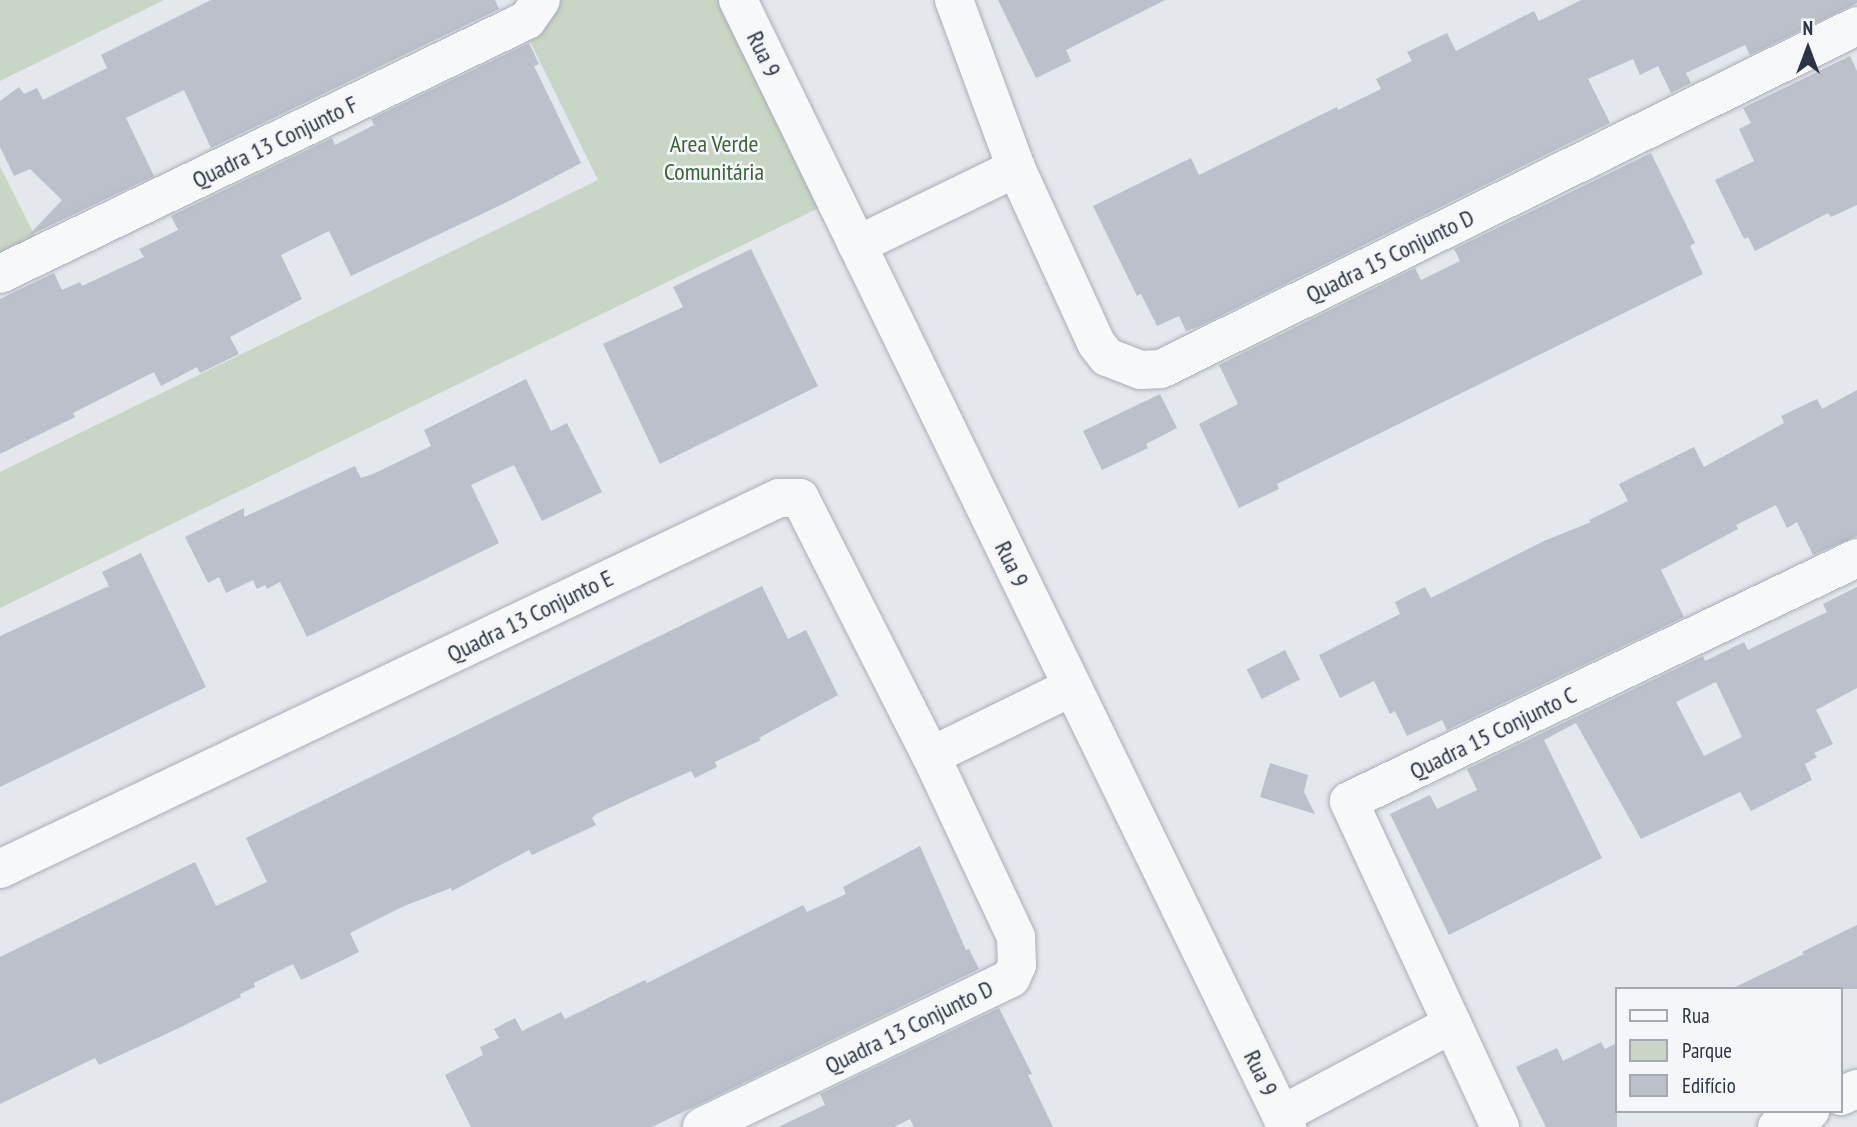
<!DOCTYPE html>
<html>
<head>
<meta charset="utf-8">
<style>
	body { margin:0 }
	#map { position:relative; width:1857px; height:1127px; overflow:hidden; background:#e4e7ec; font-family:"PT Sans Narrow",sans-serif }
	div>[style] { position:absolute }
	.green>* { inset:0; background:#c9d6c5 }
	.building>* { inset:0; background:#bbc0ca; transform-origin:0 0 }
	.roads { filter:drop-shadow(0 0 2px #a9aeb7) drop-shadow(0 0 2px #a9aeb7) }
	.minor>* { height:38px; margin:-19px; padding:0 19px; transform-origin:19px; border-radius:19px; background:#f7f8fa }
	span { translate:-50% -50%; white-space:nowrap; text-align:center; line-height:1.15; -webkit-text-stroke:5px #f4f6f9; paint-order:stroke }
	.street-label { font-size:24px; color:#2b3445 }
	.park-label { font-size:24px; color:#3f6138 }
	.legend { position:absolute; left:1615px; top:987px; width:228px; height:126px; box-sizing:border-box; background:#f4f6f9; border:2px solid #a4a8b1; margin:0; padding:9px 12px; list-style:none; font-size:21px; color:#2b3445 }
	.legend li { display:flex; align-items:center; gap:14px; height:35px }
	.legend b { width:35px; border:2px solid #a4a8b1 }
	.north { position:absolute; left:1773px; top:14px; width:70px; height:70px; -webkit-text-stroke:5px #f4f6f9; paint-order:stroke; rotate:0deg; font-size:19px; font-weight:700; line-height:28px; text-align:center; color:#2b3445 }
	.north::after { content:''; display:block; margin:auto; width:24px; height:32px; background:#2b3445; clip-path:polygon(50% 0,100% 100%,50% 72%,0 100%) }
</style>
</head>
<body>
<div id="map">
	<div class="green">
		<i style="clip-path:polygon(0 0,164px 0,0 81px)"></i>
		<i style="clip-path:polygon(541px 0,738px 0,835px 200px,0 608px,0 472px,598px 180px,521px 23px)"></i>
		<i style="clip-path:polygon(0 166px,35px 236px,0 256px)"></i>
	</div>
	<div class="building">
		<i style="clip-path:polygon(211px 0,495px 0,499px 9px,211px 148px,184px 90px,126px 118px,154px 176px,28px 236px,62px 200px,30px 169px,14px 176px,0 147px,0 101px,19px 87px,24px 94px,37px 88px,43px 100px,107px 68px,101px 55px)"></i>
		<i style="clip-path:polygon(998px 0,1165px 0,1066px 50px,1071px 61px,1036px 78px)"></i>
		<i style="clip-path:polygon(1581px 0,1857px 0,1857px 3px,1750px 55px,1745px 45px,1686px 73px,1691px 83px,1671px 93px,1658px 66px,1640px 75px,1633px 59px,1588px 79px,1610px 123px,1200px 326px,1186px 331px,1179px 316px,1157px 326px,1141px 294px,1137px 296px,1093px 206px,1191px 158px,1199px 175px,1337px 107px,1338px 110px,1381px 89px,1376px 79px,1412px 61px,1407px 52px,1447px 33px,1456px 51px,1534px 11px,1539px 21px)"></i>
		<i style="clip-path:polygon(529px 43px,539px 64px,534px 66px,581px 163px,505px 203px,351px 276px,329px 231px,281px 255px,302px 299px,230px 337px,239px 354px,200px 373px,197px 367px,161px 386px,154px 372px,73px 413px,75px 417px,0 454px,0 299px,54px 273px,62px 290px,80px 282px,82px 286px,144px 257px,139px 249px,178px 230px,171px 216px,332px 138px,335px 145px,374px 125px,371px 119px)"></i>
		<i style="clip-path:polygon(1850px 56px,1857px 71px,1857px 205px,1831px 217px,1828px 213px,1755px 251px,1748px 237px,1744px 239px,1715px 180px,1754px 161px,1739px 129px,1751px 123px,1743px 108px)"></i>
		<i style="clip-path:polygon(1651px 153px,1695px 243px,1690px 246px,1703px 274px,1277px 484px,1279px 489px,1239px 508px,1199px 424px,1238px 404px,1219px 365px,1415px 268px,1421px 280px,1460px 261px,1454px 249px)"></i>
		<i style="clip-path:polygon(751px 249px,818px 386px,660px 464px,603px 344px,683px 307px,673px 287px)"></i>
		<i style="clip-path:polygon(526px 379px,551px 431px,567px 423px,602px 492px,542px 521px,514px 465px,471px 485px,499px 543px,307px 637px,280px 582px,267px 589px,265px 585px,257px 589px,253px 580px,226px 593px,219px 577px,208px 583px,185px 537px,244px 508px,244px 517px,355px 466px,361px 478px,373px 474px,431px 446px,424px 430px)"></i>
		<i style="clip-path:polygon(1857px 390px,1857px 536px,1813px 555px,1797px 522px,1787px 528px,1776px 505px,1736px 525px,1738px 529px,1661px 570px,1684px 617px,1447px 730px,1442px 720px,1407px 736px,1395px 711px,1390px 714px,1374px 681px,1340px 698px,1319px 655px,1400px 614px,1395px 602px,1425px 587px,1431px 598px,1544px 541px,1591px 522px,1589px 520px,1628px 501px,1619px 484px,1694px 447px,1704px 467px,1784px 423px,1781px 416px,1817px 399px,1822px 409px)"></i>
		<i style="clip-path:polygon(1160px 394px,1177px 428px,1146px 444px,1148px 448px,1102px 470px,1083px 431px)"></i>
		<i style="clip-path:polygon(141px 553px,206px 687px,0 787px,0 636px,109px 586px,102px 572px)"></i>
		<i style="clip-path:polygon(762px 586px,788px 639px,806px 630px,838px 695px,759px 738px,761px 740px,715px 762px,717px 767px,695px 778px,691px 771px,646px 791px,596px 814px,592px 818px,596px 825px,532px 855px,529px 850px,452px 891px,451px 888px,404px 906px,350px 933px,359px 952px,341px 961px,301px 980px,293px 964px,254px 983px,255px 987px,240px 994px,241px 997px,179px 1028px,99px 1065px,95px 1058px,0 1104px,0 957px,195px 862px,216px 906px,267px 882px,246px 838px)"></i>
		<i style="clip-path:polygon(evenodd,1857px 587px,1857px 688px,1816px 710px,1833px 744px,1814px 753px,1817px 757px,1805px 764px,1812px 780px,1751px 811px,1740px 792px,1641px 839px,1576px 723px,1544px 740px,1602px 858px,1449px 935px,1390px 814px,1430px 795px,1437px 809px,1477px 790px,1467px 769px,1703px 656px,1705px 661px,1744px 642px,1748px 650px,1827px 612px,1823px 604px,1857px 587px,1716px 682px,1742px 737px,1704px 756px,1676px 702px,1716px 682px)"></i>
		<i style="left:1285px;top:650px;width:33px;height:43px;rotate:63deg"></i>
		<i style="clip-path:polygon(1270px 763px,1308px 775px,1304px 792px,1315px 814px,1260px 797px)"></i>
		<i style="clip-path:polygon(920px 846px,966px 950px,969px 949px,979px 969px,652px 1127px,471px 1127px,445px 1075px,483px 1055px,480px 1047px,499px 1038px,494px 1029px,515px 1018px,522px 1031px,561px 1012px,565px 1019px,645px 980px,647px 983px,803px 905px,807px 912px,846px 894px,843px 887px)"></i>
		<i style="clip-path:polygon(1857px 925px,1857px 989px,1731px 989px,1804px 954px,1802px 952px)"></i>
		<i style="clip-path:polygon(999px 1008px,1032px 1074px,1028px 1075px,1053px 1127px,914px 1127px,910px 1119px,894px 1127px,778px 1127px,825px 1105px,820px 1094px)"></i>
		<i style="clip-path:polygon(1601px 1042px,1605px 1049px,1617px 1043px,1617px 1127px,1546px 1127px,1516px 1067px,1557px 1048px,1563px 1061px)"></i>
	</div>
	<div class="roads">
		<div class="minor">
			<i style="left:738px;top:0;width:1254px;rotate:64.03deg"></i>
			<i style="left:954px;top:0;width:179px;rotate:69.7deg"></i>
			<i style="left:1016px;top:168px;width:192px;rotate:65.4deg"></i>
			<i style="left:1096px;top:343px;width:18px;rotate:52deg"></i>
			<i style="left:1107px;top:357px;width:36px;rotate:21deg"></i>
			<i style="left:1141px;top:370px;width:20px;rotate:-3deg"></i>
			<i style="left:1161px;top:369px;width:776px;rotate:-26.23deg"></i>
			<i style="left:857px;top:245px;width:177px;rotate:-25.8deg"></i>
			<i style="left:0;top:274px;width:585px;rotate:-25.73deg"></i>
			<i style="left:527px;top:20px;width:24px;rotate:-55deg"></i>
			<i style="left:931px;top:756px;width:157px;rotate:-26.1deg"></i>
			<i style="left:0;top:869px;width:863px;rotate:-25.47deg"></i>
			<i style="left:779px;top:498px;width:21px"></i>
			<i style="left:800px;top:498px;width:289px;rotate:63.1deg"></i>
			<i style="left:931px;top:756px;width:200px;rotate:64.8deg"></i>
			<i style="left:1016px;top:937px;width:28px;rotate:88deg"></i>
			<i style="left:1017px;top:965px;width:14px;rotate:115deg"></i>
			<i style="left:1011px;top:978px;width:343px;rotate:154.3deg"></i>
			<i style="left:1841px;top:1096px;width:17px;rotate:-24deg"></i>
			<i style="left:1281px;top:1115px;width:194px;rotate:-28deg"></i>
			<i style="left:1500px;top:1127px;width:359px;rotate:-114.9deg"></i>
			<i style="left:1349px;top:801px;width:563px;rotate:-25.56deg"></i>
			<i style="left:1777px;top:1127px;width:37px;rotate:-26deg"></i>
		</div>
	</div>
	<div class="street-label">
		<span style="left:764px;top:54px;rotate:64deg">Rua 9</span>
		<span style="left:275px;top:142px;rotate:-26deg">Quadra 13 Conjunto F</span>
		<span style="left:1390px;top:256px;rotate:-26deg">Quadra 15 Conjunto D</span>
		<span style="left:1012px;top:564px;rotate:64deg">Rua 9</span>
		<span style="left:530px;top:616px;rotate:-26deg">Quadra 13 Conjunto E</span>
		<span style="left:1493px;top:733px;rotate:-26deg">Quadra 15 Conjunto C</span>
		<span style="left:909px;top:1027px;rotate:-26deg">Quadra 13 Conjunto D</span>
		<span style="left:1261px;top:1073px;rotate:64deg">Rua 9</span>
	</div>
	<div class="park-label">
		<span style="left:714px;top:158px">Area Verde<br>Comunitária</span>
	</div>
	<ul class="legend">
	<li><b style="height:9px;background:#f7f8fa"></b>Rua</li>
	<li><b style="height:19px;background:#c9d6c5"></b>Parque</li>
	<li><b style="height:19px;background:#bbc0ca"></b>Edifício</li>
	</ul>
	<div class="north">N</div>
</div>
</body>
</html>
